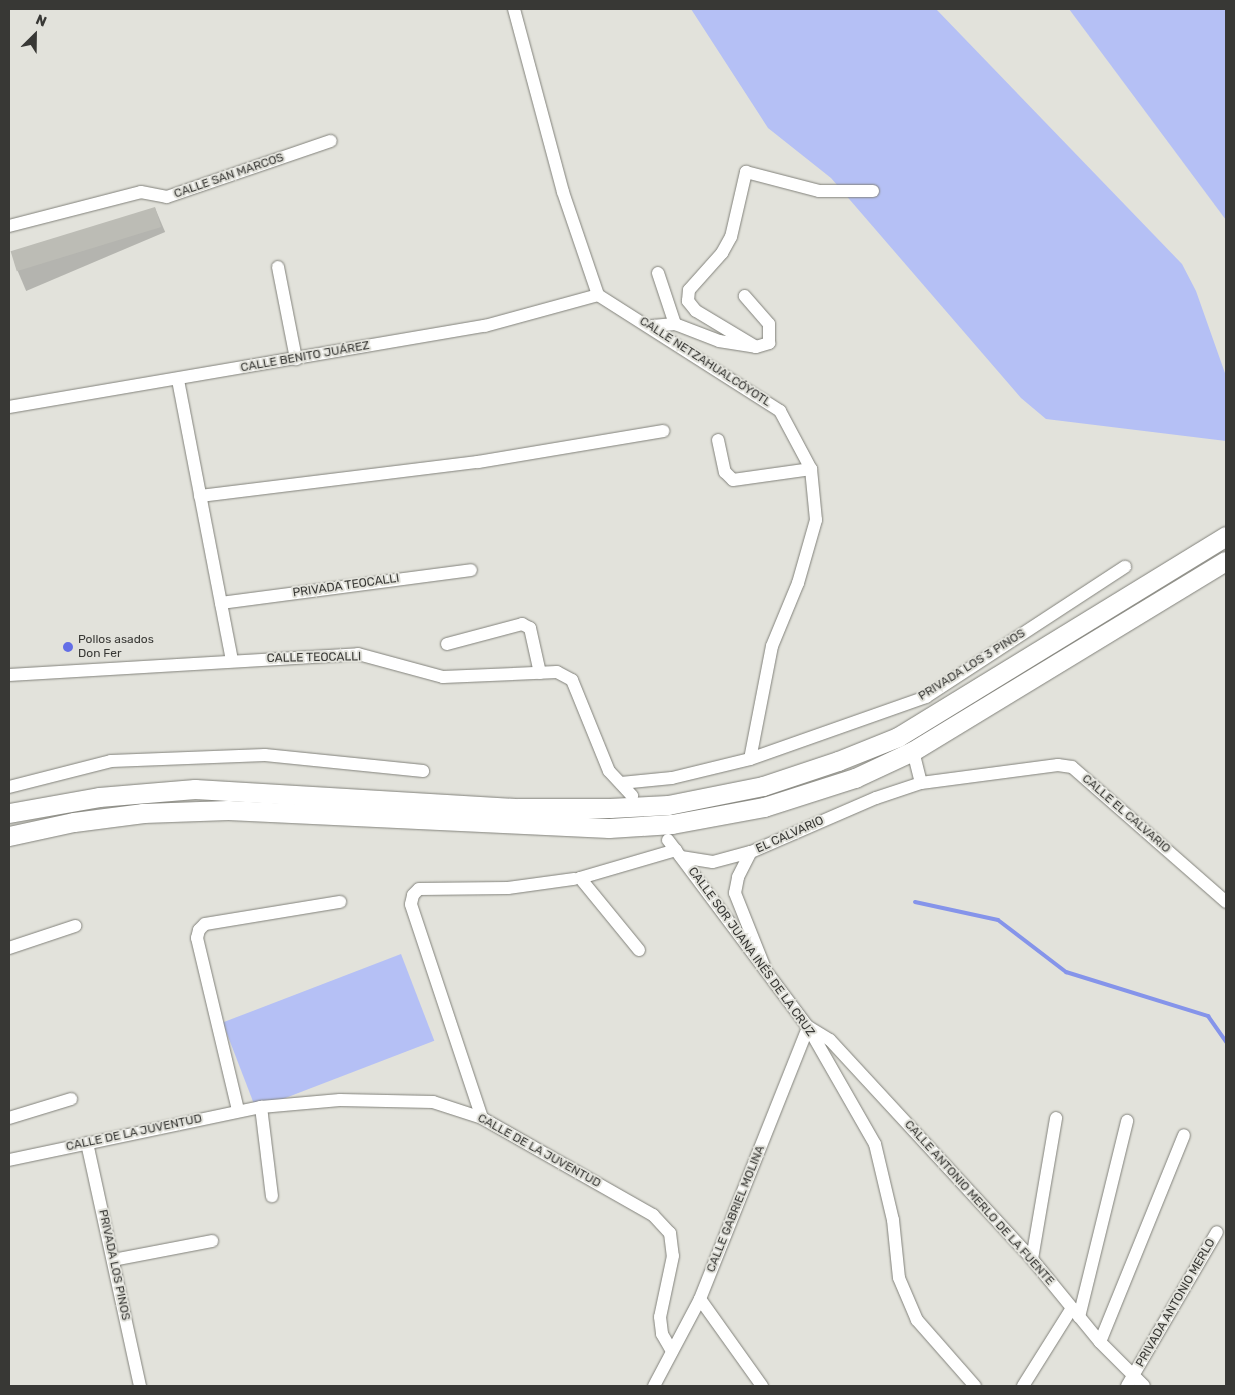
<!DOCTYPE html>
<html>
<head>
<meta charset="utf-8">
<style>
	body { margin:0 }
	#map { position:relative; width:1235px; height:1395px; overflow:hidden; background:#e2e2db; font-family:Rubik,sans-serif }
	div>[style] { position:absolute }
	.green>* { inset:0; background:#b5c0f5; transform-origin:0 0 }
	.shadow>* { inset:0; background:#0003; transform-origin:0 0 }
	.stream>* { height:4px; margin:-2px; padding:0 2px; transform-origin:2px; border-radius:2px; background:#8594ea }
	.building>* { inset:0; background:#bcbcb5; transform-origin:0 0 }
	.roads { filter:drop-shadow(0 0 1px #82827b) drop-shadow(0 0 1px #82827b) }
	.minor>* { height:12px; margin:-6px; padding:0 6px; transform-origin:6px; border-radius:6px; background:#fff }
	.highway>* { height:19px; margin:-9.5px; padding:0 9.5px; transform-origin:9.5px; border-radius:9.5px; background:#fff }
	.dots>* { width:14px; height:14px; translate:-50% -50%; box-sizing:border-box; border:2px solid #e2e2db; border-radius:50% }
	span { translate:-50% -50%; white-space:nowrap; text-align:center; line-height:1.15; -webkit-text-stroke:4px #e2e2db; paint-order:stroke }
	.street-label { font-size:12px; color:#383835 }
	.poi-label { font-size:12px; color:#383835 }
	.left { translate:0 -50%; text-align:left }
	.frame { position:absolute; inset:0; border:10px solid #383835; pointer-events:none }
	.north { position:absolute; left:10px; top:10px; width:50px; height:50px; -webkit-text-stroke:4px #e2e2db; paint-order:stroke; rotate:23deg; font-size:14px; font-weight:700; line-height:20px; text-align:center; color:#383835 }
	.north::after { content:''; display:block; margin:auto; width:18px; height:22px; background:#383835; clip-path:polygon(50% 0,100% 100%,50% 72%,0 100%) }
</style>
</head>
<body>
<div id="map">
	<div class="green">
		<i style="clip-path:polygon(691px 9px,936px 9px,1182px 264px,1196px 291px,1226px 376px,1226px 441px,1046px 419px,1021px 398px,831px 178px,768px 128px)"></i>
		<i style="clip-path:polygon(1069px 9px,1226px 9px,1226px 220px)"></i>
		<i style="left:401px;top:954px;width:93px;height:191px;rotate:69deg"></i>
	</div>
	<div class="shadow">
		<i style="left:155px;top:208px;width:26px;height:151px;rotate:67deg"></i>
	</div>
	<div class="stream">
		<i style="left:915px;top:902px;width:85px;rotate:12.2deg"></i>
		<i style="left:998px;top:920px;width:86px;rotate:37.4deg"></i>
		<i style="left:1066px;top:972px;width:149px;rotate:17.2deg"></i>
		<i style="left:1208px;top:1016px;width:32px;rotate:55deg"></i>
	</div>
	<div class="building">
		<i style="left:155px;top:207px;width:21px;height:151px;rotate:73deg"></i>
	</div>
	<div class="roads">
		<div class="minor">
			<i style="left:514px;top:9px;width:189px;rotate:75deg"></i>
			<i style="left:563px;top:192px;width:109px;rotate:71.2deg"></i>
			<i style="left:598px;top:295px;width:216px;rotate:32.5deg"></i>
			<i style="left:780px;top:411px;width:66px;rotate:61.9deg"></i>
			<i style="left:811px;top:469px;width:51px;rotate:84.4deg"></i>
			<i style="left:816px;top:520px;width:66px;rotate:105.9deg"></i>
			<i style="left:798px;top:583px;width:68px;rotate:112.4deg"></i>
			<i style="left:772px;top:646px;width:115px;rotate:101deg"></i>
			<i style="left:9px;top:226px;width:136px;rotate:-14.4deg"></i>
			<i style="left:141px;top:192px;width:26px;rotate:11deg"></i>
			<i style="left:167px;top:197px;width:173px;rotate:-18.9deg"></i>
			<i style="left:278px;top:267px;width:94px;rotate:78.9deg"></i>
			<i style="left:658px;top:273px;width:54px;rotate:71.6deg"></i>
			<i style="left:652px;top:326px;width:23px;rotate:-5deg"></i>
			<i style="left:675px;top:324px;width:47px;rotate:21.1deg"></i>
			<i style="left:719px;top:341px;width:37px;rotate:9deg"></i>
			<i style="left:756px;top:347px;width:14px;rotate:-17deg"></i>
			<i style="left:769px;top:343px;width:19px;rotate:-90deg"></i>
			<i style="left:769px;top:324px;width:37px;rotate:-131deg"></i>
			<i style="left:756px;top:347px;width:70px;rotate:-149deg"></i>
			<i style="left:696px;top:311px;width:13px;rotate:-129deg"></i>
			<i style="left:688px;top:301px;width:11px;rotate:-85deg"></i>
			<i style="left:689px;top:290px;width:50px;rotate:-48.3deg"></i>
			<i style="left:722px;top:253px;width:18px;rotate:-61deg"></i>
			<i style="left:731px;top:237px;width:67px;rotate:-77deg"></i>
			<i style="left:746px;top:172px;width:75px;rotate:14.6deg"></i>
			<i style="left:819px;top:191px;width:54px"></i>
			<i style="left:178px;top:380px;width:285px;rotate:79.1deg"></i>
			<i style="left:9px;top:407px;width:483px;rotate:-9.7deg"></i>
			<i style="left:485px;top:326px;width:117px;rotate:-15.3deg"></i>
			<i style="left:718px;top:440px;width:33px;rotate:78deg"></i>
			<i style="left:725px;top:472px;width:11px;rotate:45deg"></i>
			<i style="left:733px;top:480px;width:79px;rotate:-8deg"></i>
			<i style="left:200px;top:496px;width:280px;rotate:-7deg"></i>
			<i style="left:478px;top:462px;width:188px;rotate:-9.5deg"></i>
			<i style="left:221px;top:603px;width:252px;rotate:-7.5deg"></i>
			<i style="left:447px;top:644px;width:78px;rotate:-14.9deg"></i>
			<i style="left:522px;top:624px;width:9px;rotate:27deg"></i>
			<i style="left:530px;top:628px;width:46px;rotate:77.5deg"></i>
			<i style="left:9px;top:675px;width:350px;rotate:-3.4deg"></i>
			<i style="left:358px;top:654px;width:88px;rotate:15.1deg"></i>
			<i style="left:443px;top:677px;width:114px;rotate:-2.5deg"></i>
			<i style="left:557px;top:672px;width:17px;rotate:28deg"></i>
			<i style="left:572px;top:680px;width:98px;rotate:67.9deg"></i>
			<i style="left:609px;top:771px;width:34px;rotate:47deg"></i>
			<i style="left:913px;top:751px;width:33px;rotate:76deg"></i>
			<i style="left:621px;top:783px;width:51px;rotate:-5.6deg"></i>
			<i style="left:672px;top:778px;width:80px;rotate:-13.7deg"></i>
			<i style="left:750px;top:759px;width:187px;rotate:-19.4deg"></i>
			<i style="left:926px;top:697px;width:238px;rotate:-33.2deg"></i>
			<i style="left:9px;top:787px;width:105px;rotate:-14.3deg"></i>
			<i style="left:111px;top:761px;width:154px;rotate:-2.2deg"></i>
			<i style="left:265px;top:755px;width:159px;rotate:5.8deg"></i>
			<i style="left:668px;top:840px;width:234px;rotate:53.2deg"></i>
			<i style="left:808px;top:1027px;width:135px;rotate:60.2deg"></i>
			<i style="left:875px;top:1144px;width:78px;rotate:76.7deg"></i>
			<i style="left:893px;top:1220px;width:58px;rotate:84.1deg"></i>
			<i style="left:899px;top:1278px;width:46px;rotate:66.8deg"></i>
			<i style="left:917px;top:1320px;width:88px;rotate:48.7deg"></i>
			<i style="left:681px;top:857px;width:32px;rotate:9deg"></i>
			<i style="left:713px;top:862px;width:39px;rotate:-15deg"></i>
			<i style="left:9px;top:948px;width:70px;rotate:-18.4deg"></i>
			<i style="left:639px;top:950px;width:93px;rotate:-129.3deg"></i>
			<i style="left:580px;top:878px;width:100px;rotate:-16.3deg"></i>
			<i style="left:766px;top:971px;width:84px;rotate:-111.7deg"></i>
			<i style="left:735px;top:893px;width:16px;rotate:-79deg"></i>
			<i style="left:738px;top:877px;width:28px;rotate:-63deg"></i>
			<i style="left:751px;top:852px;width:136px;rotate:-23.4deg"></i>
			<i style="left:876px;top:798px;width:47px;rotate:-18.4deg"></i>
			<i style="left:921px;top:783px;width:138px;rotate:-7.5deg"></i>
			<i style="left:1058px;top:765px;width:14px;rotate:8deg"></i>
			<i style="left:1072px;top:767px;width:205px;rotate:41.2deg"></i>
			<i style="left:810px;top:1028px;width:23px;rotate:31deg"></i>
			<i style="left:830px;top:1040px;width:298px;rotate:47.3deg"></i>
			<i style="left:1032px;top:1259px;width:107px;rotate:50.7deg"></i>
			<i style="left:1100px;top:1342px;width:62px;rotate:45deg"></i>
			<i style="left:261px;top:1107px;width:90px;rotate:83deg"></i>
			<i style="left:238px;top:1110px;width:177px;rotate:-103.4deg"></i>
			<i style="left:197px;top:938px;width:8px;rotate:-76deg"></i>
			<i style="left:199px;top:930px;width:8px;rotate:-45deg"></i>
			<i style="left:205px;top:924px;width:137px;rotate:-9.3deg"></i>
			<i style="left:9px;top:1118px;width:65px;rotate:-17deg"></i>
			<i style="left:482px;top:1118px;width:225px;rotate:-108.4deg"></i>
			<i style="left:411px;top:904px;width:9px;rotate:-77deg"></i>
			<i style="left:413px;top:895px;width:8px;rotate:-45deg"></i>
			<i style="left:419px;top:889px;width:89px;rotate:-0.6deg"></i>
			<i style="left:508px;top:888px;width:67px;rotate:-7.8deg"></i>
			<i style="left:87px;top:1143px;width:249px;rotate:77.7deg"></i>
			<i style="left:9px;top:1160px;width:258px;rotate:-11.9deg"></i>
			<i style="left:261px;top:1107px;width:79px;rotate:-5.1deg"></i>
			<i style="left:340px;top:1100px;width:93px;rotate:1.2deg"></i>
			<i style="left:433px;top:1102px;width:52px;rotate:18.1deg"></i>
			<i style="left:482px;top:1118px;width:197px;rotate:29.6deg"></i>
			<i style="left:653px;top:1215px;width:25px;rotate:47deg"></i>
			<i style="left:670px;top:1233px;width:23px;rotate:83deg"></i>
			<i style="left:673px;top:1256px;width:62px;rotate:102deg"></i>
			<i style="left:660px;top:1317px;width:17px;rotate:83deg"></i>
			<i style="left:662px;top:1334px;width:20px;rotate:60deg"></i>
			<i style="left:1032px;top:1259px;width:143px;rotate:-80.3deg"></i>
			<i style="left:113px;top:1260px;width:101px;rotate:-10.9deg"></i>
			<i style="left:700px;top:1299px;width:107px;rotate:54.5deg"></i>
			<i style="left:1079px;top:1317px;width:202px;rotate:-76.2deg"></i>
			<i style="left:1100px;top:1342px;width:223px;rotate:-67.9deg"></i>
			<i style="left:654px;top:1386px;width:98px;rotate:-62.1deg"></i>
			<i style="left:700px;top:1299px;width:293px;rotate:-68.3deg"></i>
			<i style="left:1023px;top:1386px;width:92px;rotate:-57.9deg"></i>
			<i style="left:1127px;top:1386px;width:178px;rotate:-59.7deg"></i>
		</div>
		<div class="highway">
			<i style="left:9px;top:813px;width:91px;rotate:-10.1deg"></i>
			<i style="left:99px;top:797px;width:96px;rotate:-4.8deg"></i>
			<i style="left:195px;top:789px;width:324px;rotate:3.4deg"></i>
			<i style="left:518px;top:808px;width:92px"></i>
			<i style="left:610px;top:808px;width:58px;rotate:-3deg"></i>
			<i style="left:668px;top:805px;width:97px;rotate:-11.3deg"></i>
			<i style="left:763px;top:786px;width:79px;rotate:-18.4deg"></i>
			<i style="left:838px;top:761px;width:65px;rotate:-21.8deg"></i>
			<i style="left:898px;top:737px;width:385px;rotate:-31.5deg"></i>
			<i style="left:9px;top:836px;width:66px;rotate:-12.2deg"></i>
			<i style="left:74px;top:822px;width:70px;rotate:-7.4deg"></i>
			<i style="left:143px;top:813px;width:85px;rotate:-2deg"></i>
			<i style="left:228px;top:810px;width:381px;rotate:2.7deg"></i>
			<i style="left:609px;top:828px;width:63px;rotate:-3.6deg"></i>
			<i style="left:672px;top:824px;width:94px;rotate:-10.5deg"></i>
			<i style="left:764px;top:807px;width:96px;rotate:-17.7deg"></i>
			<i style="left:855px;top:778px;width:64px;rotate:-25deg"></i>
			<i style="left:913px;top:751px;width:366px;rotate:-31.3deg"></i>
		</div>
	</div>
	<div class="dots">
		<i style="left:68px;top:647px;background:#636ee6"></i>
	</div>
	<div class="street-label">
		<span style="left:229px;top:176px;rotate:-19deg">CALLE SAN MARCOS</span>
		<span style="left:305px;top:357px;rotate:-10deg">CALLE BENITO JUÁREZ</span>
		<span style="left:705px;top:362px;rotate:33deg">CALLE NETZAHUALCÓYOTL</span>
		<span style="left:346px;top:586px;rotate:-8deg">PRIVADA TEOCALLI</span>
		<span style="left:314px;top:658px;rotate:-1deg">CALLE TEOCALLI</span>
		<span style="left:972px;top:665px;rotate:-32deg">PRIVADA LOS 3 PINOS</span>
		<span style="left:1126px;top:814px;rotate:41deg">CALLE EL CALVARIO</span>
		<span style="left:790px;top:835px;rotate:-24deg">EL CALVARIO</span>
		<span style="left:751px;top:952px;rotate:54deg">CALLE SOR JUANA INÉS DE LA CRUZ</span>
		<span style="left:134px;top:1133px;rotate:-12deg">CALLE DE LA JUVENTUD</span>
		<span style="left:539px;top:1151px;rotate:29deg">CALLE DE LA JUVENTUD</span>
		<span style="left:979px;top:1203px;rotate:48deg">CALLE ANTONIO MERLO DE LA FUENTE</span>
		<span style="left:736px;top:1209px;rotate:-68deg">CALLE GABRIEL MOLINA</span>
		<span style="left:114px;top:1265px;rotate:78deg">PRIVADA LOS PINOS</span>
		<span style="left:1176px;top:1303px;rotate:-60deg">PRIVADA ANTONIO MERLO</span>
	</div>
	<div class="poi-label">
		<span class="left" style="left:78px;top:647px">Pollos asados<br>Don Fer</span>
	</div>
	<div class="frame"></div>
	<div class="north">N</div>
</div>
</body>
</html>
